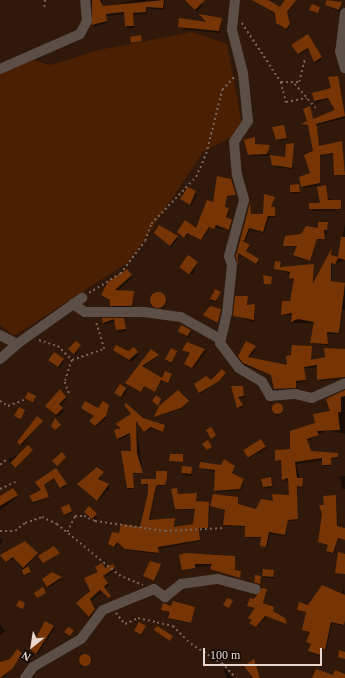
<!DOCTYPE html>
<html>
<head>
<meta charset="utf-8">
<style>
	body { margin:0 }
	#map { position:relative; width:345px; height:678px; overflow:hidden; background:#30190b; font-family:Georgia,serif }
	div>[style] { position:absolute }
	.green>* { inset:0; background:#4b1f02 }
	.shadow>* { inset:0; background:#0007; transform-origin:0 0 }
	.building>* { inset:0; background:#773505; transform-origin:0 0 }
	.round { border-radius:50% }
	.path>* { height:1.5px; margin-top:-0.75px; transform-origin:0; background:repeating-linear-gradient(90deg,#786358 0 2px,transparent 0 5px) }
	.minor>* { height:10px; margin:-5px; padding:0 5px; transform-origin:5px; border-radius:5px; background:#5b4f48 }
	span { translate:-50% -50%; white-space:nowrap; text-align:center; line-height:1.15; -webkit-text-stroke:4px #110703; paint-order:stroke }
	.north { position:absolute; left:12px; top:626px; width:40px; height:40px; -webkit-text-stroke:3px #110703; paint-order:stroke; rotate:210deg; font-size:11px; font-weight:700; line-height:16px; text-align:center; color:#e9d8d0 }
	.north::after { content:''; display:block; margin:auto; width:14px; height:18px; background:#e9d8d0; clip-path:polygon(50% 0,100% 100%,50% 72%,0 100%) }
	.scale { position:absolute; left:203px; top:648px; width:119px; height:18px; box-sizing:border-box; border:2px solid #e9d8d0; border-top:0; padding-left:5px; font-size:12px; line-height:14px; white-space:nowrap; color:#e9d8d0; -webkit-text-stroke:3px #110703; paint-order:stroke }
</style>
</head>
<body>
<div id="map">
	<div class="green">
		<i style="clip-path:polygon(192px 32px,227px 44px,243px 131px,203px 152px,130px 261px,14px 336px,0 325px,0 74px,27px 58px,50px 65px,99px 50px)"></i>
	</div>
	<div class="shadow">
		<i style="clip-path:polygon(91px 0,102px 0,103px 7px,136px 0,165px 0,164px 10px,146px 8px,147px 14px,133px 15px,134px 28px,127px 28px,125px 14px,106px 16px,107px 23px,94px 27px)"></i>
		<i style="clip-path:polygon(189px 0,199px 0,203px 5px,196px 12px)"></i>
		<i style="clip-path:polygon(266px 0,280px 8px,286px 0,295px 0,287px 14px,290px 26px,287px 30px,278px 25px,276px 15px,255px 1px)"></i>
		<i style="clip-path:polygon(328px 0,342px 3px,340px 12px,327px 6px)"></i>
		<i style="clip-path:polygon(200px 16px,221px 19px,220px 33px,180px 29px,210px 25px)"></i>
		<i style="clip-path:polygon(308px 36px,322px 59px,316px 63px,309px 49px,300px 55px,293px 47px)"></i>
		<i style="clip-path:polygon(338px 77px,345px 118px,317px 125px,317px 130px,319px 147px,342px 143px,345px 176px,335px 174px,334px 154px,320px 156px,320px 185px,302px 188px,311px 173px,315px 152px,310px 126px,302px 124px,337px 110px,330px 99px,316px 103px,313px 94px,332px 89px)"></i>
		<i style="clip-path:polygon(285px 128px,288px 139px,278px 141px,277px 139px)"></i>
		<i style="clip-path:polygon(254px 138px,256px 145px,269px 146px,268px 156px,249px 156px)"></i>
		<i style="clip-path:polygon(293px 144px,293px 169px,274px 167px,286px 158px)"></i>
		<i style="clip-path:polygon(232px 182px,236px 196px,227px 197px,225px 208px,229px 210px,226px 219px,232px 222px,230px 230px,210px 227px,202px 240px,188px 234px,185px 238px,179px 233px,196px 229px)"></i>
		<i style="left:299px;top:185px;width:8px;height:8px;rotate:83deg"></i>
		<i style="clip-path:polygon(326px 186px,328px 199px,341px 201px,342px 210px,311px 211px,321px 204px)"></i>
		<i style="clip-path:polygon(188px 188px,197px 194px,191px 206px,181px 199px)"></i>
		<i style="clip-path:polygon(274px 197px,271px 208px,275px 209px,275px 217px,269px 217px,264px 233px,250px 230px,244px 243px,250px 247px,246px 253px,259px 262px,257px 265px,238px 254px,239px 262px,237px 256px,250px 205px,252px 215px,263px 215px)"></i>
		<i style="clip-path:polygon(345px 223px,345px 260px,332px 264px,332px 282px,345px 283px,345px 310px,342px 310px,340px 334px,328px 334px,328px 345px,312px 344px,315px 323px,293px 323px,293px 315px,282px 315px,291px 302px,294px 281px,290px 278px,291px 274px,275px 269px,281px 263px,281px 268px,314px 265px,314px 284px,332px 250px,332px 256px,339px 258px)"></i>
		<i style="clip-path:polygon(328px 224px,325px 239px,317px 240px,310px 262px,294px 256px,298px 247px,284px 246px)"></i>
		<i style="clip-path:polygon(155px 233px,177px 237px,178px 239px,171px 247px)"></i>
		<i style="clip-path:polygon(197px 262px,193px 275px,182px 268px)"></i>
		<i style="clip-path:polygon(127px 270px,133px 277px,117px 291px,133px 292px,133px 307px,112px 307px,111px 301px,102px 295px)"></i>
		<i style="clip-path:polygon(157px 292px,167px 301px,164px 309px,151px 304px)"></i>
		<i style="clip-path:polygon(220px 293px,217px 302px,212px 301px,211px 299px)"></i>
		<i style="clip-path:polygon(247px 297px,248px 306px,255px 307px,255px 322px,234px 316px)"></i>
		<i style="clip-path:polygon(220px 310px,219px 324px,205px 315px)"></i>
		<i style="clip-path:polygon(103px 320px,123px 320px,126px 331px,118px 332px,116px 321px,105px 324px)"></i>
		<i style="clip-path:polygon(179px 331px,190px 331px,191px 333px,189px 338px)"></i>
		<i style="clip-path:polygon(187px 343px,206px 351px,193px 369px,185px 364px,190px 354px,184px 350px)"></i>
		<i style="clip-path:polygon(246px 343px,256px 349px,249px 358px,289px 367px,292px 356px,311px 347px,311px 361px,345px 350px,345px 378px,319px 381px,318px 367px,304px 368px,306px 381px,296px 383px,297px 389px,276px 391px,273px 376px,245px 365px,240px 358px)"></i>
		<i style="clip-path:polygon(80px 346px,76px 355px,70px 349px)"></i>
		<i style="clip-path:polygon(133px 348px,139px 355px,131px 362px,114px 350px,128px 353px)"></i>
		<i style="clip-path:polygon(152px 351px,158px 356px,143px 367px,163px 379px,172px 376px,168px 383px,162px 381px,155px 392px,145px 386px,141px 392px,127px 384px)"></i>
		<i style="clip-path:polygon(176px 351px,172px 364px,168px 362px,166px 360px)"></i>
		<i style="clip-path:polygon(49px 360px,63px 360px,64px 362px,59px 368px)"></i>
		<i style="clip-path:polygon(222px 370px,226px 375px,200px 394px,196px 387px,211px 382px)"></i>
		<i style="clip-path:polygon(120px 386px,127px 391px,122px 398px,117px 394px)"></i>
		<i style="clip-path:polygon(232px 387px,243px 389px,245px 397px,238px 399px,243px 407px,239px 409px)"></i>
		<i style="clip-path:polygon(60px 390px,66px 400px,60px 406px,64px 411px,57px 417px,48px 408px)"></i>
		<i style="clip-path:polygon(345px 391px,345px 434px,327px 430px,307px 441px,311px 452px,337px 454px,338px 458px,331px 459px,331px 466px,324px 466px,323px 460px,296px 464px,302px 488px,298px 487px,298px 520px,288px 521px,286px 536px,270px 534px,267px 548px,261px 545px,262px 538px,247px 538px,246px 527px,225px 526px,226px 511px,211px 506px,238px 498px,238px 505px,257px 510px,290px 496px,290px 480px,284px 481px,282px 462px,276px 460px,291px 450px,317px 423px,314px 414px,332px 412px,328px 399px)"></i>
		<i style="clip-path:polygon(188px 401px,181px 409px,155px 417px)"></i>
		<i style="clip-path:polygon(280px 403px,282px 414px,275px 415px,273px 407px)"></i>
		<i style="clip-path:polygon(125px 405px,142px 419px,165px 427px,163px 432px,152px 428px,145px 433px,135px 419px,143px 473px,133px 474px,134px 489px,128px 489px,123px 452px,132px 452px,131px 434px,119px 440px,116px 431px,122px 428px,116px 424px,132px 415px)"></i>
		<i style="clip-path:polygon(107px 408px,106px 418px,96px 427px,91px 423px,99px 409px)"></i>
		<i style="clip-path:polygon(42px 421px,22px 446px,19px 443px)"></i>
		<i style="left:261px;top:440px;width:10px;height:20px;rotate:61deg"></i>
		<i style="clip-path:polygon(32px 450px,12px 466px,8px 459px)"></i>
		<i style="clip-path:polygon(182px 455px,183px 463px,170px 461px)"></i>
		<i style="clip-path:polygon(234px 467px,233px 474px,244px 481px,241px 490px,216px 492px,216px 472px,200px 468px)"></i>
		<i style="clip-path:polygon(191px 468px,192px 476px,183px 475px,182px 473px)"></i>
		<i style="clip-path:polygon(56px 469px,67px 486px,61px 489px,55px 478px,44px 486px,49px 498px,34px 503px,30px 496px,42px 490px,37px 482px)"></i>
		<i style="clip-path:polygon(103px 472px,99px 481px,110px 487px,98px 502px,79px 486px)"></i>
		<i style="clip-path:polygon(166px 472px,165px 486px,158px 486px,155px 492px,150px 521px,175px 519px,174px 528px,194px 525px,195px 510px,176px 509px,178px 495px,196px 494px,197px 502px,210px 505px,208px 529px,199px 530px,200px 541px,158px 549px,159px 554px,127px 550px,118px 543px,115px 548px,110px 545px,120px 534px,141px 528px,150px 493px,149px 486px,142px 484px,157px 480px)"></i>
		<i style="clip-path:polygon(345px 476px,345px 489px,342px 489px,340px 477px)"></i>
		<i style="clip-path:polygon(262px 480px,271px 480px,273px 487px,265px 489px)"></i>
		<i style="clip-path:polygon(13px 489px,18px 496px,0 510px,0 500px)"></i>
		<i style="clip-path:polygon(336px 497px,338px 527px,345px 529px,345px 540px,338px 539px,334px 554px,328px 552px,329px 546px,319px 542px,325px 506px)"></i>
		<i style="clip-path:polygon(69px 507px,72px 513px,66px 515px,65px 513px)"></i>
		<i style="clip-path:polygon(87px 514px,96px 515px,97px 517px,94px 520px)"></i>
		<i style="clip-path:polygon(0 538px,3px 541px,0 545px)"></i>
		<i style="clip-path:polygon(24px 542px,38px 554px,27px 566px,31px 573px,26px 575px,15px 557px,7px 562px,2px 556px)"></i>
		<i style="clip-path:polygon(215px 554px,234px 557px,235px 571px,240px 572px,240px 577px,212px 569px,213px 565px,183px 569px,180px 556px)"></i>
		<i style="clip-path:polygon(160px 565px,155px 582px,146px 578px,144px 576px)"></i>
		<i style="clip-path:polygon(112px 566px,115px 570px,103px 578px,109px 585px,104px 589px,112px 599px,102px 592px,91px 601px,96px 607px,90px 618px,78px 605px,105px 570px)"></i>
		<i style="clip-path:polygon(273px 571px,274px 578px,265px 578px,264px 576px)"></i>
		<i style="clip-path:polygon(52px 573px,62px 579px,48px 588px,44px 579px)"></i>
		<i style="clip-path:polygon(344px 583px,344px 626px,332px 623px,326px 650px,322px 649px,320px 656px,310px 653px,311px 645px,307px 642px,311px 633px,304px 630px,307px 613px,298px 609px,342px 595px)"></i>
		<i style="clip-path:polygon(267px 590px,263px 604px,273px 608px,273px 612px,287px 623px,266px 617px,257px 627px,250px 619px,255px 609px,249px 606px)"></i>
		<i style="clip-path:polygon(172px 607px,194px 607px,191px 624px,170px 619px,170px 613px,162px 609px)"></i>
		<i style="clip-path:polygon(0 624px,5px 631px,0 636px)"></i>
		<i style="clip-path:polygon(54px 626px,55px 628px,37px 655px,33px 651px)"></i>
		<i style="clip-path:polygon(145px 627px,142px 636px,135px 631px)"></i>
		<i style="clip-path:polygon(21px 654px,22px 655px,3px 678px,0 665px)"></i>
		<i style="clip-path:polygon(90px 656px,92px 662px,81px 667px,78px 659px)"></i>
		<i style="clip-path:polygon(254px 661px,261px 678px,253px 678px,245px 666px)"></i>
		<i style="clip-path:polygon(223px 667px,233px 678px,227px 678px)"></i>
	</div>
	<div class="building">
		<i style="clip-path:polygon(92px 0,100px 0,103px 6px,164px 0,163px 8px,146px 7px,146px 12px,133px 13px,134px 26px,125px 26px,124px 12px,106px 14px,107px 21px,92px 25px)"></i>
		<i style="clip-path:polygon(185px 0,205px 0,195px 10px)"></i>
		<i style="clip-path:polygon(252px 0,268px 0,280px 7px,285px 0,296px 0,287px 12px,290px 24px,286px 29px,276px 23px,275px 13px)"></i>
		<i style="clip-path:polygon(327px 0,342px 2px,339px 10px,325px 5px)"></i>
		<i style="clip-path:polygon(312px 4px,320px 7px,318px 13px,309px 10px)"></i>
		<i style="clip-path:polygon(199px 14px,222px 18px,219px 31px,178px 27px,179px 18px,206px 22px)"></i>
		<i style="clip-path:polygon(308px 34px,322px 57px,314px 62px,308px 48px,298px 54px,291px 45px)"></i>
		<i style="left:141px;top:35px;width:6px;height:11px;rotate:81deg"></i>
		<i style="clip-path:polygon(338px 76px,345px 116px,316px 124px,317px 127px,319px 146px,342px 141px,345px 175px,334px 175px,333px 153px,320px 155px,320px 183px,301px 187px,299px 177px,310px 173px,304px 155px,313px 151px,308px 125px,301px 124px,307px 121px,303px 109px,310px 106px,313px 119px,335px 110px,328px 98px,314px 101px,312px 93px,331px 88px,328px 77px)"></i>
		<i style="clip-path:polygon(284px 125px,287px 138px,276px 140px,272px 127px)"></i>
		<i style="clip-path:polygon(255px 137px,255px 144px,270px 145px,267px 154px,248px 155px,244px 140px)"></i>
		<i style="clip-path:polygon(294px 143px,292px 168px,272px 165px,270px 155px,285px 157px,286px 144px)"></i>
		<i style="clip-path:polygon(217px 176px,231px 179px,236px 195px,227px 196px,225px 207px,229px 208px,226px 217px,232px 220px,229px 230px,216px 225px,214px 229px,209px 227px,201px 240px,187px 233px,184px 238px,177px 232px,185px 220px,196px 228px,207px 200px,213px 202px)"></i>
		<i style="clip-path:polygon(299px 184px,300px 192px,290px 192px,290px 185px)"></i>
		<i style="clip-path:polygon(326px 185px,328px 200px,341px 200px,341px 209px,309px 209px,309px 203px,320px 203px,317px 187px)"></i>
		<i style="clip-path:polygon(188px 187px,196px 191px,190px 205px,180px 199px)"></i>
		<i style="clip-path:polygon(264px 194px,275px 197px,271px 207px,275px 207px,275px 216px,268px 216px,263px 232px,249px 228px,244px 241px,241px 240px,250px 245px,246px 251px,259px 259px,256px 264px,238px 253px,238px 265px,236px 256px,250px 203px,251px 214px,263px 214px)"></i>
		<i style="clip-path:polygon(318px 222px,328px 222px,327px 230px,324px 230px,325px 239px,317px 239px,310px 261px,293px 255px,297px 246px,283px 246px,285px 236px,301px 234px,306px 226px,318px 228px)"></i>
		<i style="clip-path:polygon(159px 225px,178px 236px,170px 246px,154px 233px)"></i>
		<i style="clip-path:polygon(341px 237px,345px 237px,345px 260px,338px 258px,335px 264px,331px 263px,331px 281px,345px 283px,339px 333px,327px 332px,328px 344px,310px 343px,314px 322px,298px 319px,291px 322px,292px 313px,281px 315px,282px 301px,290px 301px,294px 279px,289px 278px,290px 272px,274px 269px,275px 261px,281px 262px,280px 267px,314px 264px,313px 283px,332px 248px,331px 255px,338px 257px)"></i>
		<i style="left:188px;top:255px;width:12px;height:15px;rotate:35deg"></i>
		<i style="clip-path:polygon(127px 269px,132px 275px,115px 290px,134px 291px,132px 306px,110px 306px,110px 300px,101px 295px,108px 282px)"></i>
		<i style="clip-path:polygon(263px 275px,272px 277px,271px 284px,264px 284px)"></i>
		<i style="clip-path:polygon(215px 289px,221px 292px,216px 301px,210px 299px)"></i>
		<i class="round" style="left:150px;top:292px;width:16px;height:16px"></i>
		<i style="clip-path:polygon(235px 296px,248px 296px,247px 305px,255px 304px,254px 320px,233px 316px)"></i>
		<i style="clip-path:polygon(210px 306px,221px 309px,218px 323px,203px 315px)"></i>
		<i style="clip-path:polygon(102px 318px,124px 318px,126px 329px,116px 330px,114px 319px,103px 323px)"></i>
		<i style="left:181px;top:325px;width:11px;height:7px;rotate:27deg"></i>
		<i style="clip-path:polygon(76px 341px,81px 345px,74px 354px,68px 349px)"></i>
		<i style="clip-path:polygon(246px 341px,256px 346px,248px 357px,287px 365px,286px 356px,291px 355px,292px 345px,312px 346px,311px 360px,325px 357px,324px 348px,345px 349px,345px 377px,317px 380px,317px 365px,304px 367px,306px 380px,296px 381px,296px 388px,274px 389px,271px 375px,243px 363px,238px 356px)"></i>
		<i style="clip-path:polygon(187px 342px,205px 349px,192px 368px,184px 364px,190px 353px,182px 350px)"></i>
		<i style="clip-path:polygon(116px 345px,128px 351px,134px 347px,138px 352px,129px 360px,113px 350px)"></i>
		<i style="left:171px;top:348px;width:7px;height:13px;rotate:27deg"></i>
		<i style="clip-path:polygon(151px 349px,159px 355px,142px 366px,162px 378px,165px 371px,172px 374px,168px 383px,161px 380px,155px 392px,144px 386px,141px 392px,125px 383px)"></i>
		<i style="left:54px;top:352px;width:12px;height:10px;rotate:35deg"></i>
		<i style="clip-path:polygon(222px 369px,226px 373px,219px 381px,199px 393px,194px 384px,206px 376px,211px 380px)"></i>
		<i style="clip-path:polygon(120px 384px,126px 388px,121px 397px,114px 393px)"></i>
		<i style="clip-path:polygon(231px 386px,243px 386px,244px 396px,238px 397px,243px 405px,237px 408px)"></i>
		<i style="clip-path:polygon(60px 389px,66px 397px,59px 404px,63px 408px,56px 415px,45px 406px)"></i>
		<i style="clip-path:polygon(178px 390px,189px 401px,181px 408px,154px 417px,159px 406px)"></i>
		<i style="clip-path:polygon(345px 390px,345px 396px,341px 397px,341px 412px,338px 412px,340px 430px,317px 431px,319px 435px,307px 439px,311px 451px,338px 453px,338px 457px,331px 458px,331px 465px,322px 465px,322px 458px,295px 462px,297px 478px,303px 478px,302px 487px,297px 486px,298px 519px,288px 520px,285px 535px,269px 532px,266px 547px,260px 546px,261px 537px,245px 537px,245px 526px,223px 525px,225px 510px,210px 506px,213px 494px,238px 497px,238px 504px,256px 509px,261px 499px,273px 501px,272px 494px,289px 495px,288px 478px,282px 480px,281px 460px,275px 461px,275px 450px,290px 449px,290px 431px,315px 423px,313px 414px,330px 411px,326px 399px)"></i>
		<i style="left:28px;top:392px;width:9px;height:7px;rotate:27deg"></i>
		<i style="clip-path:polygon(156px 395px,161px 399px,158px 406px,152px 401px)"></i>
		<i style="clip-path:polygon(85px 401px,98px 408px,103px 401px,109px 405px,106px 416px,95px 426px,89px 421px,94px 416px,81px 408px)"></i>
		<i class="round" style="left:271.5px;top:402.5px;width:11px;height:11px"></i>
		<i style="clip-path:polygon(126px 403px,143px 418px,165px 425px,163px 432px,151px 427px,144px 432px,136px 421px,137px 453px,143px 473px,133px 473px,134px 488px,127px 488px,121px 451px,131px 451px,130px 433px,117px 439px,114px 430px,121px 428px,115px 424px,131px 414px,124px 405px)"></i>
		<i style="clip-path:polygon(19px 407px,25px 410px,21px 419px,14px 416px)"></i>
		<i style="clip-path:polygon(37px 416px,43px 421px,20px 445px,17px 442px)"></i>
		<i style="clip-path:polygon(55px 418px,61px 425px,55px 430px,51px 426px)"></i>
		<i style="clip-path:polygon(211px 427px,216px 435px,211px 439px,206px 430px)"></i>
		<i style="left:261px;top:439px;width:9px;height:21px;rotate:58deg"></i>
		<i style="clip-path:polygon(208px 440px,212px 447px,207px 450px,202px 444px)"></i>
		<i style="left:28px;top:445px;width:7px;height:25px;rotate:45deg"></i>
		<i style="clip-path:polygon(62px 452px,66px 457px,57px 466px,52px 461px)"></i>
		<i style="clip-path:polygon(170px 454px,183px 454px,183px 462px,169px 461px)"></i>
		<i style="clip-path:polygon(224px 459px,235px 466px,232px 473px,244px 479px,240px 489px,214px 491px,215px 470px,199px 468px,200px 462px,221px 465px)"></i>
		<i style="left:182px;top:466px;width:10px;height:7px;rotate:6deg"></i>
		<i style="clip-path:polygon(97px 467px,104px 472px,98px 479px,109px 484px,97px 501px,77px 484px)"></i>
		<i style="clip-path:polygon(56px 468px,67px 484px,60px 488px,54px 478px,44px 485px,49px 497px,33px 502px,29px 496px,41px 490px,35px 482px)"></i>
		<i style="clip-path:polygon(156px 471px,167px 471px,167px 477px,165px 485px,157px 485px,155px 490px,149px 520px,175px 518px,174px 527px,193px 524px,195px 509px,175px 509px,171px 489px,177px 488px,178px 494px,197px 493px,196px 501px,209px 502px,208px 528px,199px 528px,200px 540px,158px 547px,159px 553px,125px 549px,117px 542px,114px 547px,108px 544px,112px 532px,119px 533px,121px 524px,140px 527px,148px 493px,148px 484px,141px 484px,141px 479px,156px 479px)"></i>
		<i style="clip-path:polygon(271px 477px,272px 486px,263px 487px,261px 479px)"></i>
		<i style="clip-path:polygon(13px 488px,18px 495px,0 506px,0 496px)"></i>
		<i style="clip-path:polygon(336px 495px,337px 526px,345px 528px,345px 540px,338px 538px,333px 553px,326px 551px,328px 545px,318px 542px,322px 514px,319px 505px,324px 505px,323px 496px)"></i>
		<i style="left:69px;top:504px;width:8px;height:9px;rotate:67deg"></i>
		<i style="clip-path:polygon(89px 506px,97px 514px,92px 519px,84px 512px)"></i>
		<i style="clip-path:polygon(25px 541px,38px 553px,23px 568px,13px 557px,6px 562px,0 555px)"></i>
		<i style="clip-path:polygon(54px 546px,60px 553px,43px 563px,38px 556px)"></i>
		<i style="clip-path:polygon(338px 552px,345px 554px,345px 574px,335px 573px)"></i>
		<i style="clip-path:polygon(186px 553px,235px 556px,235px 570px,241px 571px,240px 578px,210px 569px,212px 564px,195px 564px,195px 568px,182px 570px,179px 555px)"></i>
		<i style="clip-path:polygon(150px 561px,161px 564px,154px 581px,143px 576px)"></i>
		<i style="clip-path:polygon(102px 563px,105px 568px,113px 564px,115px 568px,103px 576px,108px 583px,104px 587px,111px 596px,109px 598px,100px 590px,90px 599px,95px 609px,89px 617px,76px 603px,90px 591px,84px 578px,98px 572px,95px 567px)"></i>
		<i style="clip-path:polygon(28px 566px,31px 572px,24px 575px,22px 570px)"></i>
		<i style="left:263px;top:569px;width:11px;height:7px;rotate:5deg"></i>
		<i style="clip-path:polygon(52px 572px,62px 577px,47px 587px,42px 579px)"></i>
		<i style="clip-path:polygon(255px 575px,261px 576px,260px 584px,254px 582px)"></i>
		<i style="clip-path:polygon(322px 585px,345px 595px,345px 620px,344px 625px,331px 622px,325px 650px,322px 648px,320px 655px,308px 651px,311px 644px,306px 642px,310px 632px,302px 630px,306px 612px,297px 610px,299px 602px,308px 605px)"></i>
		<i style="clip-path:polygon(43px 587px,46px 593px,37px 598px,34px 593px)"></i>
		<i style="clip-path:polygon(262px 588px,267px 589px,263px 603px,274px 607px,273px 611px,285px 618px,287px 624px,265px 616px,256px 627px,249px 623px,252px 620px,248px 618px,255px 608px,247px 606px,250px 598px,254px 599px)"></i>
		<i style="clip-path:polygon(227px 598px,233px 600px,229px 608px,223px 605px)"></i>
		<i style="clip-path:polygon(19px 600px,25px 603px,23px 609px,16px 606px)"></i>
		<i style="clip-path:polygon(173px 601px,195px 607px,191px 623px,168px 618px,170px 612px,161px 610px,163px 603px,171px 606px)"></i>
		<i style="clip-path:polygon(45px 621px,54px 626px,36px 654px,30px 649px)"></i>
		<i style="left:139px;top:622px;width:8px;height:10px;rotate:30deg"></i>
		<i style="clip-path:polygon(157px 626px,173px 636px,170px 641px,154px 630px)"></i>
		<i style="clip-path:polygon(68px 627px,74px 630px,70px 636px,64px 632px)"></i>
		<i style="clip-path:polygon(17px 649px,22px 653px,13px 668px,0 678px,0 662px,10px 659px)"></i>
		<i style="clip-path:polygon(339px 650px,345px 652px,345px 659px,338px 657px)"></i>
		<i class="round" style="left:79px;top:654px;width:12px;height:12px"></i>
		<i style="clip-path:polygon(254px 659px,260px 678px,253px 678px,244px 666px)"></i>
		<i style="clip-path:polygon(316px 669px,333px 675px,335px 670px,345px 674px,345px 678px,312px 678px)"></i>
	</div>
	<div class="path">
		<i style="left:44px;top:7px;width:7px;rotate:-82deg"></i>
		<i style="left:242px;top:23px;width:71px;rotate:56.5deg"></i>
		<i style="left:281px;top:82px;width:18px"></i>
		<i style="left:299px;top:82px;width:25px;rotate:-76deg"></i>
		<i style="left:281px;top:82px;width:21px;rotate:76deg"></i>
		<i style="left:286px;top:102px;width:21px;rotate:-11deg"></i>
		<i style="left:295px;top:84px;width:35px;rotate:49deg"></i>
		<i style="left:89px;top:293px;width:36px;rotate:-32deg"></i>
		<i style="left:120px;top:274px;width:41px;rotate:-52.9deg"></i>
		<i style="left:145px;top:241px;width:18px;rotate:-71deg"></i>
		<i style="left:151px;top:224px;width:65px;rotate:-46.2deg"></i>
		<i style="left:196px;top:177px;width:25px;rotate:-67deg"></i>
		<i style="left:206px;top:154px;width:66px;rotate:-76deg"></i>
		<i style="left:222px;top:90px;width:18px;rotate:-47deg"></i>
		<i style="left:39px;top:340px;width:20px;rotate:18deg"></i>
		<i style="left:58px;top:346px;width:20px;rotate:45deg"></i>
		<i style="left:72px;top:360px;width:23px;rotate:108deg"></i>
		<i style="left:65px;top:382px;width:12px;rotate:70deg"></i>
		<i style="left:72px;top:360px;width:34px;rotate:-19deg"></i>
		<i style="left:104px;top:349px;width:30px;rotate:-107deg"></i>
		<i style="left:0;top:401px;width:9px;rotate:32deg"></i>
		<i style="left:8px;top:406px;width:17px;rotate:-21deg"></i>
		<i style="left:0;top:465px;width:9px;rotate:-41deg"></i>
		<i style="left:0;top:489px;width:17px;rotate:-25deg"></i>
		<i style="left:0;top:531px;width:15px"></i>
		<i style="left:15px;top:531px;width:13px;rotate:-39deg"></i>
		<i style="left:25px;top:523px;width:18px;rotate:-19deg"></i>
		<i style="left:42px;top:517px;width:17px;rotate:25deg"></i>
		<i style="left:57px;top:524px;width:80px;rotate:39.4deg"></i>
		<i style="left:119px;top:575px;width:26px;rotate:23deg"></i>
		<i style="left:67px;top:532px;width:18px;rotate:-63deg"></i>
		<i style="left:75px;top:516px;width:9px"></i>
		<i style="left:84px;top:516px;width:12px;rotate:24deg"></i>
		<i style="left:95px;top:521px;width:71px;rotate:8.1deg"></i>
		<i style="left:165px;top:531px;width:60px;rotate:-2.9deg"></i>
		<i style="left:116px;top:613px;width:14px;rotate:51deg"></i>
		<i style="left:125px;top:624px;width:14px;rotate:-25deg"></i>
		<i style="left:138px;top:618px;width:36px;rotate:13deg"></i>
		<i style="left:173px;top:626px;width:25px;rotate:45deg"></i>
		<i style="left:191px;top:644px;width:36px;rotate:32deg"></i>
		<i style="left:222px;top:663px;width:21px;rotate:47deg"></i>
	</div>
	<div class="minor">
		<i style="left:235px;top:0;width:30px;rotate:96deg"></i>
		<i style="left:232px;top:30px;width:44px;rotate:75.7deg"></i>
		<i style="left:243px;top:73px;width:48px;rotate:84.1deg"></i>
		<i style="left:248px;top:121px;width:25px;rotate:124deg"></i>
		<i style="left:234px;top:142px;width:33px;rotate:85deg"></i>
		<i style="left:237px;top:175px;width:26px;rotate:74deg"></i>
		<i style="left:244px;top:200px;width:58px;rotate:105deg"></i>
		<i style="left:229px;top:256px;width:9px;rotate:72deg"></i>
		<i style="left:232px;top:265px;width:48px;rotate:95.9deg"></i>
		<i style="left:227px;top:313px;width:31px;rotate:103deg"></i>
		<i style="left:220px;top:343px;width:31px;rotate:53deg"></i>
		<i style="left:239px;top:368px;width:27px;rotate:31deg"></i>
		<i style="left:262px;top:382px;width:16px;rotate:60deg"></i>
		<i style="left:270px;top:396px;width:25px;rotate:-5deg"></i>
		<i style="left:295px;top:394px;width:17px;rotate:13deg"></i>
		<i style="left:312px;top:398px;width:36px;rotate:-24deg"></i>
		<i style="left:345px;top:13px;width:38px;rotate:97deg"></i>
		<i style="left:340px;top:51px;width:18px;rotate:74deg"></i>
		<i style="left:0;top:69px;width:87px;rotate:-23.6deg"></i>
		<i style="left:80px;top:34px;width:15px;rotate:-62deg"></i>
		<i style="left:87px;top:21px;width:21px;rotate:-95deg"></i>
		<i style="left:73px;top:304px;width:14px;rotate:34deg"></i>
		<i style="left:85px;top:312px;width:59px"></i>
		<i style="left:144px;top:312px;width:37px;rotate:8deg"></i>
		<i style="left:181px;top:317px;width:45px;rotate:29.4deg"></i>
		<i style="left:0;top:335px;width:19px;rotate:28deg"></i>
		<i style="left:17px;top:344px;width:80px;rotate:-35.3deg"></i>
		<i style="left:0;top:359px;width:23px;rotate:-41deg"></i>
		<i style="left:25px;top:678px;width:14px;rotate:-54deg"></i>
		<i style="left:33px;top:667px;width:56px;rotate:-30.3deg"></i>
		<i style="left:81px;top:639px;width:36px;rotate:-53deg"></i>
		<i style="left:103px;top:610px;width:55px;rotate:-22.4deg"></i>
		<i style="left:154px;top:589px;width:14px;rotate:36deg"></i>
		<i style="left:165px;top:597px;width:21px;rotate:-39deg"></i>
		<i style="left:181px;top:584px;width:37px;rotate:-8deg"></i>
		<i style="left:218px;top:579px;width:39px;rotate:15deg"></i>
	</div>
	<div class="north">N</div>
	<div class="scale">100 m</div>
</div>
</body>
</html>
